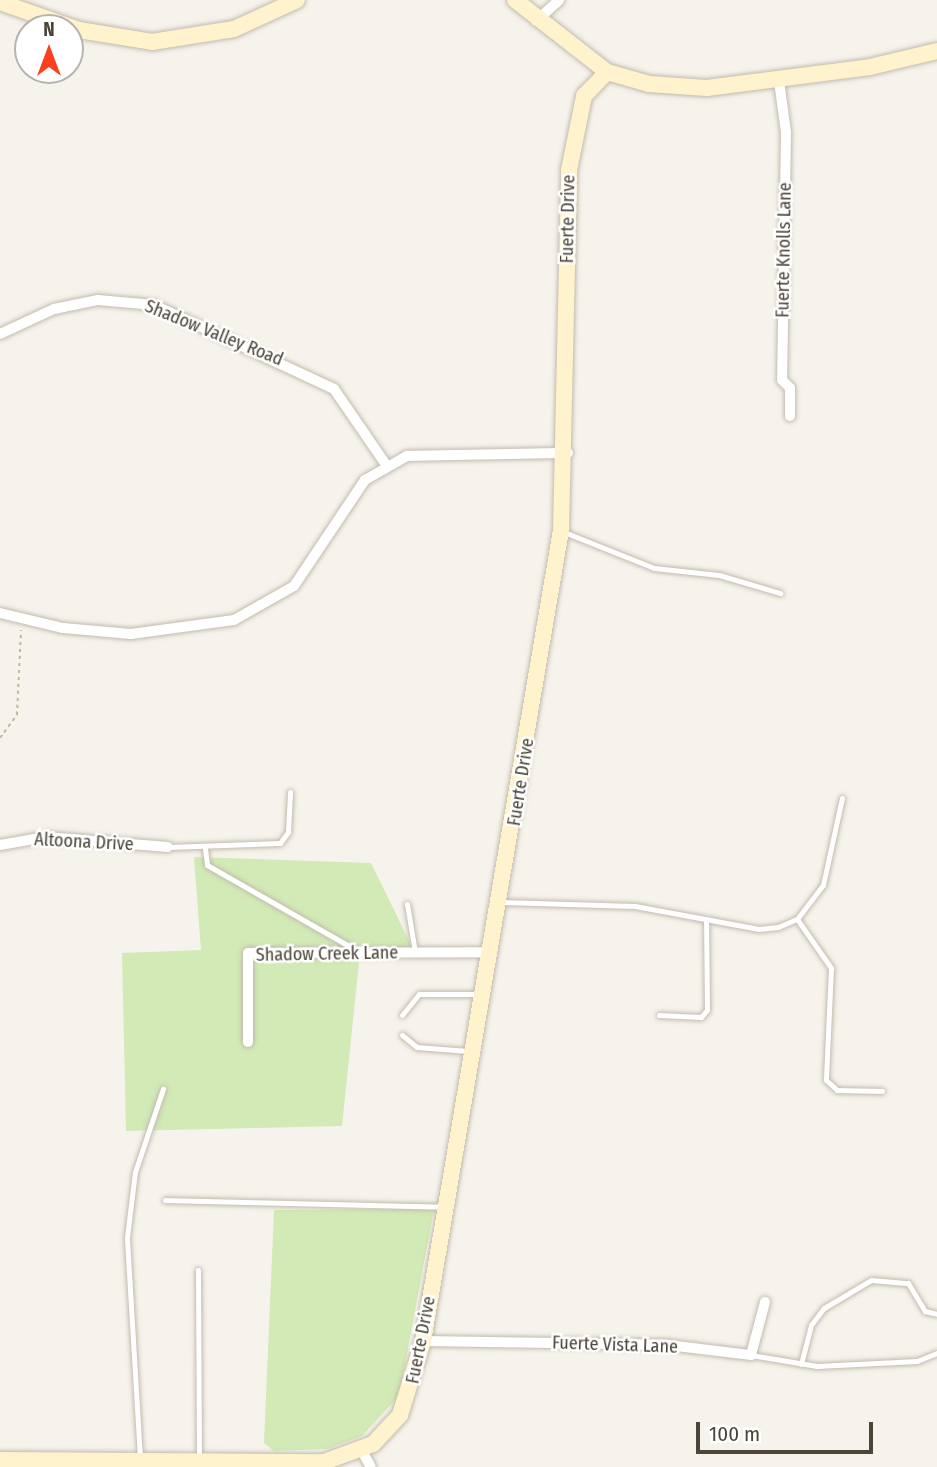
<!DOCTYPE html>
<html>
<head>
<meta charset="utf-8">
<style>
	body { margin:0 }
	#map { position:relative; width:937px; height:1467px; overflow:hidden; background:#f6f3ec; font-family:"Fira Sans Condensed",sans-serif }
	div>[style] { position:absolute }
	.green>* { inset:0; background:#d2eab5 }
	.path>* { height:2px; margin-top:-1px; transform-origin:0; background:repeating-linear-gradient(90deg,#c4b79f 0 3.5px,transparent 0 7px) }
	.roads { filter:drop-shadow(0 0 2px #c2bbae) drop-shadow(0 0 2px #c2bbae) }
	.lane>* { height:5px; margin:-2.5px; padding:0 2.5px; transform-origin:2.5px; border-radius:2.5px; background:#fff }
	.street>* { height:10px; margin:-5px; padding:0 5px; transform-origin:5px; border-radius:5px; background:#fff }
	.secondary>* { height:16px; margin:-8px; padding:0 8px; transform-origin:8px; border-radius:8px; background:#fff3cd }
	span { translate:-50% -50%; white-space:nowrap; text-align:center; line-height:1.15; -webkit-text-stroke:5px #fff; paint-order:stroke }
	.street-label { font-size:18px; color:#4b4439 }
	.north { position:absolute; left:14px; top:14px; width:70px; height:70px; box-sizing:border-box; background:#fff; border:2px solid #b7b4b0; border-radius:50%; rotate:0deg; font-size:19px; font-weight:700; line-height:28px; text-align:center; color:#4b4439 }
	.north::after { content:''; display:block; margin:auto; width:24px; height:32px; background:#fc3f1d; clip-path:polygon(50% 0,100% 100%,50% 72%,0 100%) }
	.scale { position:absolute; left:696px; top:1422px; width:177px; height:32px; box-sizing:border-box; border:4px solid #4b4439; border-top:0; padding-left:9px; font-size:21px; line-height:24px; white-space:nowrap; color:#4b4439; -webkit-text-stroke:5px #fff; paint-order:stroke }
</style>
</head>
<body>
<div id="map">
	<div class="green">
		<i style="clip-path:polygon(194px 857px,371px 863px,415px 953px,360px 953px,342px 1126px,126px 1131px,122px 953px,201px 950px)"></i>
		<i style="clip-path:polygon(434px 1209px,399px 1396px,362px 1436px,327px 1449px,274px 1451px,264px 1443px,274px 1210px)"></i>
	</div>
	<div class="path">
		<i style="left:0;top:738px;width:29px;rotate:-54deg"></i>
		<i style="left:17px;top:715px;width:85px;rotate:-87.3deg"></i>
	</div>
	<div class="roads">
		<div class="lane">
			<i style="left:564px;top:532px;width:97px;rotate:21.8deg"></i>
			<i style="left:654px;top:568px;width:65px;rotate:6.1deg"></i>
			<i style="left:719px;top:575px;width:64px;rotate:16.4deg"></i>
			<i style="left:168px;top:847px;width:112px;rotate:-2deg"></i>
			<i style="left:280px;top:843px;width:14px;rotate:-54deg"></i>
			<i style="left:288px;top:832px;width:40px;rotate:-87.1deg"></i>
			<i style="left:205px;top:848px;width:17px;rotate:83deg"></i>
			<i style="left:207px;top:865px;width:169px;rotate:29.7deg"></i>
			<i style="left:502px;top:902px;width:133px;rotate:1.7deg"></i>
			<i style="left:635px;top:906px;width:126px;rotate:10.5deg"></i>
			<i style="left:759px;top:929px;width:19px;rotate:-6deg"></i>
			<i style="left:778px;top:927px;width:21px;rotate:-23deg"></i>
			<i style="left:797px;top:919px;width:43px;rotate:-52.6deg"></i>
			<i style="left:823px;top:885px;width:89px;rotate:-77.7deg"></i>
			<i style="left:407px;top:904px;width:49px;rotate:80.5deg"></i>
			<i style="left:797px;top:919px;width:60px;rotate:55.2deg"></i>
			<i style="left:831px;top:968px;width:112px;rotate:92.6deg"></i>
			<i style="left:826px;top:1080px;width:15px;rotate:42deg"></i>
			<i style="left:837px;top:1090px;width:45px;rotate:1.3deg"></i>
			<i style="left:402px;top:1015px;width:27px;rotate:-51deg"></i>
			<i style="left:419px;top:994px;width:59px"></i>
			<i style="left:659px;top:1015px;width:42px;rotate:2.7deg"></i>
			<i style="left:701px;top:1017px;width:9px;rotate:-49deg"></i>
			<i style="left:707px;top:1010px;width:91px;rotate:-90.6deg"></i>
			<i style="left:402px;top:1035px;width:19px;rotate:39deg"></i>
			<i style="left:417px;top:1047px;width:51px;rotate:4.5deg"></i>
			<i style="left:165px;top:1200px;width:277px;rotate:1.4deg"></i>
			<i style="left:198px;top:1270px;width:189px;rotate:89.7deg"></i>
			<i style="left:751px;top:1355px;width:67px;rotate:9.5deg"></i>
			<i style="left:817px;top:1366px;width:100px;rotate:-2.9deg"></i>
			<i style="left:917px;top:1361px;width:22px;rotate:-22deg"></i>
			<i style="left:801px;top:1364px;width:40px;rotate:-75.6deg"></i>
			<i style="left:811px;top:1325px;width:21px;rotate:-53deg"></i>
			<i style="left:824px;top:1308px;width:55px;rotate:-30.8deg"></i>
			<i style="left:871px;top:1280px;width:37px;rotate:5deg"></i>
			<i style="left:908px;top:1283px;width:33px;rotate:59deg"></i>
			<i style="left:925px;top:1311px;width:12px;rotate:14deg"></i>
			<i style="left:140px;top:1458px;width:221px;rotate:-93.4deg"></i>
			<i style="left:127px;top:1237px;width:65px;rotate:-83deg"></i>
			<i style="left:135px;top:1172px;width:88px;rotate:-71.4deg"></i>
		</div>
		<div class="street">
			<i style="left:536px;top:21px;width:31px;rotate:-42deg"></i>
			<i style="left:779px;top:81px;width:51px;rotate:82.2deg"></i>
			<i style="left:786px;top:132px;width:248px;rotate:90.9deg"></i>
			<i style="left:782px;top:380px;width:11px;rotate:45deg"></i>
			<i style="left:790px;top:388px;width:28px;rotate:90deg"></i>
			<i style="left:0;top:334px;width:60px;rotate:-24.8deg"></i>
			<i style="left:54px;top:309px;width:45px;rotate:-11.6deg"></i>
			<i style="left:98px;top:300px;width:56px;rotate:5.1deg"></i>
			<i style="left:154px;top:305px;width:199px;rotate:25deg"></i>
			<i style="left:334px;top:389px;width:93px;rotate:55.5deg"></i>
			<i style="left:0;top:613px;width:65px;rotate:13.4deg"></i>
			<i style="left:63px;top:628px;width:68px;rotate:5deg"></i>
			<i style="left:131px;top:634px;width:104px;rotate:-7.7deg"></i>
			<i style="left:234px;top:620px;width:69px;rotate:-29.5deg"></i>
			<i style="left:294px;top:586px;width:128px;rotate:-56.2deg"></i>
			<i style="left:365px;top:480px;width:48px;rotate:-29.7deg"></i>
			<i style="left:407px;top:456px;width:161px;rotate:-1.1deg"></i>
			<i style="left:0;top:845px;width:47px;rotate:-9.9deg"></i>
			<i style="left:46px;top:837px;width:122px;rotate:4.7deg"></i>
			<i style="left:248px;top:1042px;width:89px;rotate:-90deg"></i>
			<i style="left:248px;top:953px;width:244px;rotate:-0.2deg"></i>
			<i style="left:423px;top:1341px;width:245px;rotate:0.9deg"></i>
			<i style="left:668px;top:1345px;width:84px;rotate:6.9deg"></i>
			<i style="left:751px;top:1355px;width:55px;rotate:-75.2deg"></i>
			<i style="left:362px;top:1451px;width:18px;rotate:61deg"></i>
		</div>
		<div class="secondary">
			<i style="left:515px;top:0;width:117px;rotate:38deg"></i>
			<i style="left:0;top:2px;width:84px;rotate:19.5deg"></i>
			<i style="left:79px;top:30px;width:74px;rotate:9.3deg"></i>
			<i style="left:152px;top:42px;width:83px;rotate:-9deg"></i>
			<i style="left:234px;top:29px;width:69px;rotate:-24.7deg"></i>
			<i style="left:0;top:1460px;width:324px;rotate:0.4deg"></i>
			<i style="left:324px;top:1462px;width:52px;rotate:-20.2deg"></i>
			<i style="left:373px;top:1444px;width:40px;rotate:-47deg"></i>
			<i style="left:400px;top:1415px;width:77px;rotate:-72.7deg"></i>
			<i style="left:423px;top:1341px;width:823px;rotate:-80.34deg"></i>
			<i style="left:561px;top:530px;width:360px;rotate:-88.7deg"></i>
			<i style="left:569px;top:170px;width:76px;rotate:-78.5deg"></i>
			<i style="left:584px;top:96px;width:33px;rotate:-46deg"></i>
			<i style="left:607px;top:72px;width:44px;rotate:15.9deg"></i>
			<i style="left:649px;top:84px;width:58px;rotate:3.9deg"></i>
			<i style="left:707px;top:88px;width:164px;rotate:-7.3deg"></i>
			<i style="left:870px;top:67px;width:69px;rotate:-13.4deg"></i>
		</div>
	</div>
	<div class="street-label">
		<span style="left:568px;top:219px;rotate:-89deg">Fuerte Drive</span>
		<span style="left:784px;top:250px;rotate:-89deg">Fuerte Knolls Lane</span>
		<span style="left:214px;top:333px;rotate:22deg">Shadow Valley Road</span>
		<span style="left:521px;top:782px;rotate:-81deg">Fuerte Drive</span>
		<span style="left:84px;top:842px;rotate:3deg">Altoona Drive</span>
		<span style="left:327px;top:954px;rotate:-1deg">Shadow Creek Lane</span>
		<span style="left:421px;top:1340px;rotate:-79deg">Fuerte Drive</span>
		<span style="left:615px;top:1345px;rotate:2deg">Fuerte Vista Lane</span>
	</div>
	<div class="north">N</div>
	<div class="scale">100 m</div>
</div>
</body>
</html>
